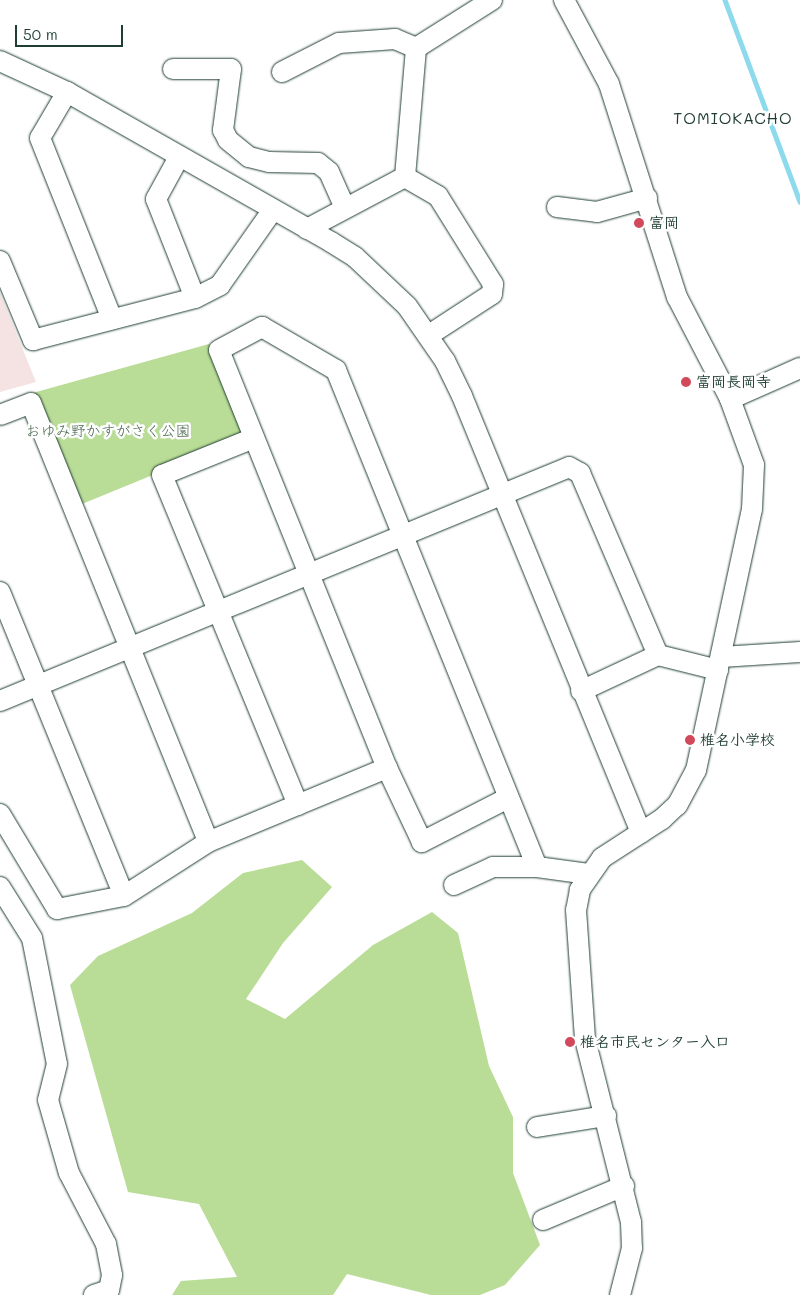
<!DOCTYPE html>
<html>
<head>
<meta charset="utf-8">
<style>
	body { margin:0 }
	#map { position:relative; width:800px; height:1295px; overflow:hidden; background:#fff; font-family:Mali,"Klee One",sans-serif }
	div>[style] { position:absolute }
	.built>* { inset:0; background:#f4e3e2 }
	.green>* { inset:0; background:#b9dc96 }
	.stream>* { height:4.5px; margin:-2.25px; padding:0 2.25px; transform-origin:2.25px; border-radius:2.25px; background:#8ddaed }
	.roads { filter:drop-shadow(0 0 1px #1f3d34) drop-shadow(0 0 1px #1f3d34) }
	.minor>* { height:20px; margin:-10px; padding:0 10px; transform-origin:10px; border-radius:10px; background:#fff }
	.dots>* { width:14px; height:14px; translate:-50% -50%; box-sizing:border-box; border:2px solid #fff; border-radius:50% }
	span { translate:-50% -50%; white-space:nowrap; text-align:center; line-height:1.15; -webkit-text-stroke:5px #fff; paint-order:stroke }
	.poi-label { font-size:15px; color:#1f3d34; font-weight:700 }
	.left { translate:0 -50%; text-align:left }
	.park-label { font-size:15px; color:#46654c }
	.neighbourhood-label { font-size:16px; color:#1f3d34; letter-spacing:1px }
	.scale { position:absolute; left:15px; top:25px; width:108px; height:22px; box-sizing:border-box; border:2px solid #1f3d34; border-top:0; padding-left:6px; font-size:15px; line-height:18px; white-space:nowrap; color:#1f3d34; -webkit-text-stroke:4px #fff; paint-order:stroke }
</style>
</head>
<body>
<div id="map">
	<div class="built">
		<i style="clip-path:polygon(0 293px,36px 382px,0 392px)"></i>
	</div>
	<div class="green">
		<i style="clip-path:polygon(209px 344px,248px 436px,77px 506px,29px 394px)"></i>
		<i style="clip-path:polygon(302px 860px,332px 887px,283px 943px,246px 999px,285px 1019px,373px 945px,432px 912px,458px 933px,489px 1066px,513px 1117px,513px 1173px,540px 1245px,505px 1285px,480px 1295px,431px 1295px,347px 1274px,333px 1295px,172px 1295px,181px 1281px,237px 1277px,199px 1204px,128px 1192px,70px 985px,98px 956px,192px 913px,243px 873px)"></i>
	</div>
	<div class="stream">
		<i style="left:725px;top:0;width:215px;rotate:69.6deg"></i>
	</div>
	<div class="roads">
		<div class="minor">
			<i style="left:564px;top:0;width:95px;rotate:61.8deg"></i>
			<i style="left:609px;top:84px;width:224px;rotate:72.3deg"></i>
			<i style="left:677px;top:297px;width:115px;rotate:62.5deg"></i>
			<i style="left:730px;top:399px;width:70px;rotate:70deg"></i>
			<i style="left:754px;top:465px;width:44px;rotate:92.6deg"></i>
			<i style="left:752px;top:509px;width:267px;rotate:102.1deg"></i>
			<i style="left:696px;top:770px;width:40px;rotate:118deg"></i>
			<i style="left:677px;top:805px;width:21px;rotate:137deg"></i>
			<i style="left:662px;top:819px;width:72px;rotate:147deg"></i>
			<i style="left:602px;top:858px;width:39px;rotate:125deg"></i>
			<i style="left:580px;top:890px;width:20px;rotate:101deg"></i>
			<i style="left:576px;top:910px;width:129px;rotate:86deg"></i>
			<i style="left:585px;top:1039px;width:189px;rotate:75.9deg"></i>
			<i style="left:631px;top:1222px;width:26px;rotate:88deg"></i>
			<i style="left:632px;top:1248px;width:49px;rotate:104.3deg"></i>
			<i style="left:416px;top:48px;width:90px;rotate:-32.3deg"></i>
			<i style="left:0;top:61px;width:74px;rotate:24.8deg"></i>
			<i style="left:67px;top:92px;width:304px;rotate:29.6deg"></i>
			<i style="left:331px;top:242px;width:28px;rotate:32deg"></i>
			<i style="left:355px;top:257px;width:71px;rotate:43.3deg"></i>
			<i style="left:407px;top:306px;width:67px;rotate:55.4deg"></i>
			<i style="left:445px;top:361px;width:39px;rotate:64deg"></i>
			<i style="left:462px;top:396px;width:472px;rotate:67.7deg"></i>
			<i style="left:173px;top:69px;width:58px"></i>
			<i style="left:231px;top:69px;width:62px;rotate:97.5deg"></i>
			<i style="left:223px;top:130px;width:11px;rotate:63deg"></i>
			<i style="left:228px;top:140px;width:27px;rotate:39deg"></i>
			<i style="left:249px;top:157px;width:21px;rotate:14deg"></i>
			<i style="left:269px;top:162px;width:49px;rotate:1.2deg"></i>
			<i style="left:318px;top:163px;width:14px;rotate:39deg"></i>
			<i style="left:329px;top:172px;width:39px;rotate:66deg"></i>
			<i style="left:282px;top:72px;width:64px;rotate:-27deg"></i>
			<i style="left:339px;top:43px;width:56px;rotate:-4.1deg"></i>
			<i style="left:395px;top:39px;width:23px;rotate:23deg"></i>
			<i style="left:67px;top:92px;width:53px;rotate:120.4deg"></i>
			<i style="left:40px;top:138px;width:195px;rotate:68.3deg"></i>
			<i style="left:179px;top:157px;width:48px;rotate:118.7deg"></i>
			<i style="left:156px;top:199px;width:106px;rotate:68.5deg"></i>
			<i style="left:405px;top:177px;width:129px;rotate:-85.1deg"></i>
			<i style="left:557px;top:207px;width:40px;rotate:7.1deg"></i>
			<i style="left:597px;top:212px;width:52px;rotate:-15.6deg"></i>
			<i style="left:307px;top:229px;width:111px;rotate:-28deg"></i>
			<i style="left:405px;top:177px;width:38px;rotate:30deg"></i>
			<i style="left:438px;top:196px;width:104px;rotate:58deg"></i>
			<i style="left:493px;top:284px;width:10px;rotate:96deg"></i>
			<i style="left:492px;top:294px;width:75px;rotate:146.9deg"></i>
			<i style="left:0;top:261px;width:86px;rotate:67.3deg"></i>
			<i style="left:33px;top:340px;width:167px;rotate:-14.5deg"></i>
			<i style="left:195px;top:298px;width:28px;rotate:-27deg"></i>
			<i style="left:220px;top:285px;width:90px;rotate:-54.9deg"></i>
			<i style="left:730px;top:399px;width:77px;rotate:-23.9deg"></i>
			<i style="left:0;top:415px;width:33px;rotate:-21deg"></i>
			<i style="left:31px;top:403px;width:473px;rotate:68deg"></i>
			<i style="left:254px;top:438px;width:99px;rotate:158.1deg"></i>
			<i style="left:162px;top:475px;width:357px;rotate:67.6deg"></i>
			<i style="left:0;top:592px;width:328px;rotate:67.8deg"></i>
			<i style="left:721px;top:657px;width:79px;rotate:-3.6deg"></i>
			<i style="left:581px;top:691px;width:85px;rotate:-25.1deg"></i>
			<i style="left:658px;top:655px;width:62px;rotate:14deg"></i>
			<i style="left:0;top:701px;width:615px;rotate:-22.35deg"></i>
			<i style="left:569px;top:467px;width:13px;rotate:29deg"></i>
			<i style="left:580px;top:473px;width:198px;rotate:66.8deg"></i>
			<i style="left:508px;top:798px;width:97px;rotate:152.9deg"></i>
			<i style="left:422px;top:842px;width:82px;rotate:-115.3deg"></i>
			<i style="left:387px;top:768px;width:450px;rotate:-111.9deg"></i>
			<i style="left:219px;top:350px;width:49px;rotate:-28.1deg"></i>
			<i style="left:262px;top:327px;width:86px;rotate:30.2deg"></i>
			<i style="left:336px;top:370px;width:536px;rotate:67.98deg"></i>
			<i style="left:537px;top:867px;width:52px;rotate:7.7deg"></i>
			<i style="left:0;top:814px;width:111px;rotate:59deg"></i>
			<i style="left:57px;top:909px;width:68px;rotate:-11deg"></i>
			<i style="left:124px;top:896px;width:100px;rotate:-32.7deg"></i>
			<i style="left:208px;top:842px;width:194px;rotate:-22.5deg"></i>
			<i style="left:454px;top:885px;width:43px;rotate:-24.8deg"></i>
			<i style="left:493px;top:867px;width:44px"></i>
			<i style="left:0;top:887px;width:60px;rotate:57.9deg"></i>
			<i style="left:32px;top:938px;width:128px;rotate:78.8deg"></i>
			<i style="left:57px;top:1064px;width:37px;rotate:104deg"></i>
			<i style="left:48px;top:1100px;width:76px;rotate:74deg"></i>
			<i style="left:69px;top:1173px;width:80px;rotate:62.5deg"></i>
			<i style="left:106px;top:1244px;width:32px;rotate:79deg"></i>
			<i style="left:112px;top:1275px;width:15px;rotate:101deg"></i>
			<i style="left:109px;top:1290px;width:16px;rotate:162deg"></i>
			<i style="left:537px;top:1127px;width:70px;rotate:-9.1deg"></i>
			<i style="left:543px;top:1220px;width:88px;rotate:-22.8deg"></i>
		</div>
	</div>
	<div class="dots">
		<i style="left:639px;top:223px;background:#d1495b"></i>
		<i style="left:686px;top:382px;background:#d1495b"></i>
		<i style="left:690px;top:740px;background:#d1495b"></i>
		<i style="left:570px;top:1042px;background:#d1495b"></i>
	</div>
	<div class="poi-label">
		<span class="left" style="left:649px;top:223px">富岡</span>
		<span class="left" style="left:696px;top:382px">富岡長岡寺</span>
		<span class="left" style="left:700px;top:740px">椎名小学校</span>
		<span class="left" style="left:580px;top:1042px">椎名市民センター入口</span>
	</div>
	<div class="park-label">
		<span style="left:108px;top:431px">おゆみ野かすがさく公園</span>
	</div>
	<div class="neighbourhood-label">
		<span style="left:733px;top:118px">TOMIOKACHO</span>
	</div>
	<div class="scale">50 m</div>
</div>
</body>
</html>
